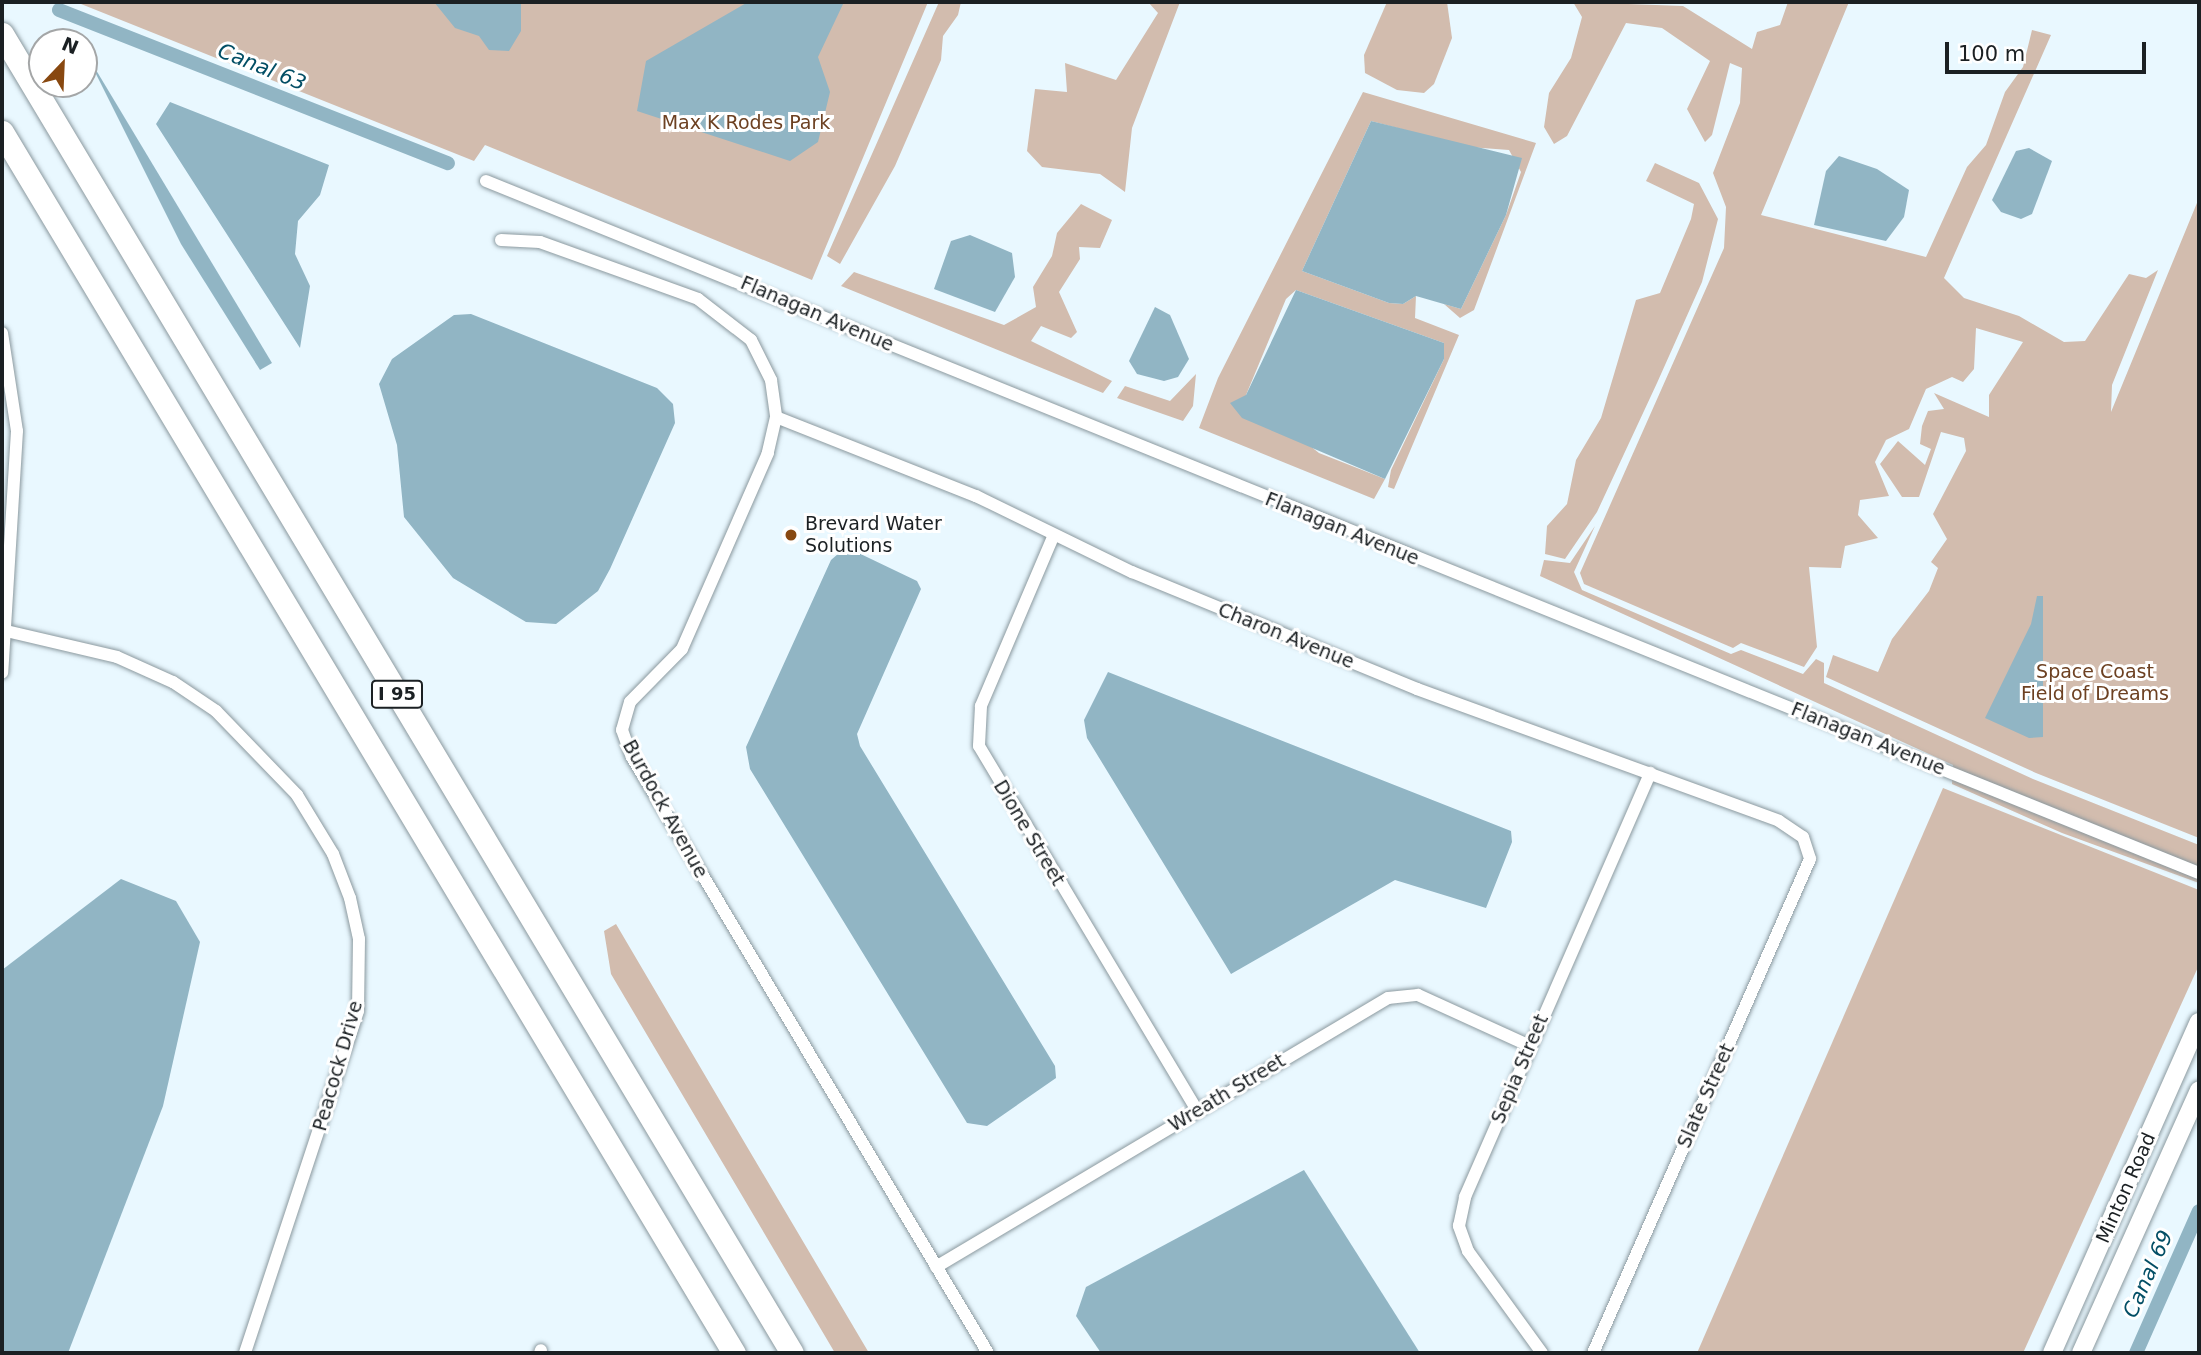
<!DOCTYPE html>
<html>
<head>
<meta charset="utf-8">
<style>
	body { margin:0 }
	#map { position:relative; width:2201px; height:1355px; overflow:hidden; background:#e9f8ff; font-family:"DejaVu Sans",sans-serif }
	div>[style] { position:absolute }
	.green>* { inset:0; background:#d2bcae }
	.water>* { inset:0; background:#91b5c4 }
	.canal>* { height:14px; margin:-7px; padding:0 7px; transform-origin:7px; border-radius:7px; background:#91b5c4 }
	.roads { filter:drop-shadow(0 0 2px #8b999f) drop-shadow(0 0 2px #8b999f) }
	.street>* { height:12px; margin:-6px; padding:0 6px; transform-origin:6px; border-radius:6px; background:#fff }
	.secondary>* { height:18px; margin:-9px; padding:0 9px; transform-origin:9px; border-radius:9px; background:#fff }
	.highway>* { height:23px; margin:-11.5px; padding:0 11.5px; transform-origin:11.5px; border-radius:11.5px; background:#fff }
	.dots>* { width:19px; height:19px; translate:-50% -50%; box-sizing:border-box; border:4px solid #fff; border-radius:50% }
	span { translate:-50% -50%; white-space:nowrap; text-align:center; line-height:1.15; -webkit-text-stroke:6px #fff; paint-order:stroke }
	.shield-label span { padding:2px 5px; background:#fff; border:2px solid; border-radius:5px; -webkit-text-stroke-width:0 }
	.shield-label { font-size:18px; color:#1b2023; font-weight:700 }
	.park-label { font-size:19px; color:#6d4122 }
	.street-label { font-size:19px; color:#1b2023 }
	.poi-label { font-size:19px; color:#1b2023 }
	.left { translate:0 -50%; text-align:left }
	.water-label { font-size:21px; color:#024e65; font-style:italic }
	.frame { position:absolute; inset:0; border:4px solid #1b2023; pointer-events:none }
	.north { position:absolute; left:28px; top:28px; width:70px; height:70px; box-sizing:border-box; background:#fff; border:2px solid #a4a6a7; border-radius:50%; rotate:23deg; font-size:19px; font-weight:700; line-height:28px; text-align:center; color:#1b2023 }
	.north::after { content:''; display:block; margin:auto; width:24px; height:32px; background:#884810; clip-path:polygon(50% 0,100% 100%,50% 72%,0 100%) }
	.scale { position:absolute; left:1945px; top:42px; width:201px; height:32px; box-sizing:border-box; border:4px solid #1b2023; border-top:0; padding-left:9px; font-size:21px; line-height:24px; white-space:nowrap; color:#1b2023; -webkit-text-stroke:5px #fff; paint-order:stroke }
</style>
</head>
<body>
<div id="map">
	<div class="green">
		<i style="clip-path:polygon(76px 2px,928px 2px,812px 280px,485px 145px,474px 161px)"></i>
		<i style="clip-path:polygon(939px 2px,961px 2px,958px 15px,943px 36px,941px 60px,895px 166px,840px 264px,827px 256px)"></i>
		<i style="clip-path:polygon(1148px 2px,1180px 2px,1132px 128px,1125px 192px,1100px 174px,1042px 167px,1027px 151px,1035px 89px,1067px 92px,1065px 63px,1116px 80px,1158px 13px)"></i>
		<i style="clip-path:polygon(1387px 2px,1447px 2px,1452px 38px,1434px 84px,1424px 93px,1397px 90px,1365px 73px,1364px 55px)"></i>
		<i style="clip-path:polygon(1573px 2px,1683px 6px,1752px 49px,1757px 32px,1780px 25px,1788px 2px,1849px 2px,1761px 215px,1926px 257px,1967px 167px,1986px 145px,2005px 92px,2023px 67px,2032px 30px,2051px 35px,1944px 278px,1964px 298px,2019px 316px,2064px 342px,2085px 341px,2129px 274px,2146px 278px,2158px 270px,2112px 385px,2111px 412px,2199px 198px,2199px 838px,2036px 773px,1826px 677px,1833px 655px,1878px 672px,1892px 639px,1929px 591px,1938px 568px,1931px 562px,1947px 539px,1933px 514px,1966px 451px,1964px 438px,1941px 432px,1919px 497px,1902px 497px,1880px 464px,1898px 441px,1925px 465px,1931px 449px,1920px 444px,1922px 426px,1928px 411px,1944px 409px,1934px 393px,1989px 417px,1989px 395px,2023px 342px,1976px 328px,1974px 369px,1963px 382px,1952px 377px,1926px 389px,1909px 429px,1886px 440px,1875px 462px,1889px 496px,1860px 500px,1858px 515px,1878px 538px,1845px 546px,1841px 568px,1809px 567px,1817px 647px,1804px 667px,1741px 643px,1733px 648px,1584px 584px,1580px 573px,1724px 248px,1726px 207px,1713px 173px,1740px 103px,1742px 68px,1730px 63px,1712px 135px,1705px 142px,1687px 109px,1710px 61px,1662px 28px,1626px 23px,1567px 136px,1554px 144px,1544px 127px,1549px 93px,1571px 58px,1582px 17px)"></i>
		<i style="clip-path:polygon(1363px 92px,1536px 143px,1474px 310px,1460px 318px,1444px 304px,1461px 309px,1506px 215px,1521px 172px,1509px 150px,1469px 147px,1371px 121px,1302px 271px,1389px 303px,1403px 304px,1416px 296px,1415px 318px,1459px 335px,1394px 489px,1388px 487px,1391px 470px,1444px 359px,1444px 343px,1296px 290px,1286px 299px,1246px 395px,1319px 453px,1385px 479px,1374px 499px,1199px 428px,1218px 378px)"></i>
		<i style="clip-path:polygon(1655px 163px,1699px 183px,1718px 219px,1702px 282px,1657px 383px,1597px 512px,1565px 559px,1545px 554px,1547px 526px,1567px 504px,1576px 460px,1601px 418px,1636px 300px,1660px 293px,1691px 219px,1694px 204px,1646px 181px)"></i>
		<i style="clip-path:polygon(1081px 204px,1112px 220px,1100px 248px,1079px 247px,1080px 259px,1059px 292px,1077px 332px,1071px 338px,1041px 326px,1031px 341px,1112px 381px,1103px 393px,841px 286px,854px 272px,1004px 325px,1036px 307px,1033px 287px,1052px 256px,1057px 233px)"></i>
		<i style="clip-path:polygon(1196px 374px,1193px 406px,1183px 421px,1117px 398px,1125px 386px,1170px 401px)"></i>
		<i style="clip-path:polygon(1595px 526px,1574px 572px,1582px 590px,1731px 654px,1741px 650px,1803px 674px,1816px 659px,1824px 663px,1824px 683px,2033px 779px,2199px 845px,2199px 883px,2062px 833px,1952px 784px,1953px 765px,1540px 576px,1544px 560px,1570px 563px)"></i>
		<i style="clip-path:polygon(1943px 788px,2199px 890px,2199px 965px,2023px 1353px,1697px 1353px)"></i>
		<i style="clip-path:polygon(616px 924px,746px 1145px,869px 1353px,835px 1353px,611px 974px,604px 931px)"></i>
	</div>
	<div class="water">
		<i style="clip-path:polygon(434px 2px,521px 2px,521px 31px,509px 51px,489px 50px,479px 36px,455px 28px)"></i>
		<i style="clip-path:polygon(748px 2px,844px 2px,818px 57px,830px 92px,818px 142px,790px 161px,637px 111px,646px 61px)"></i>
		<i style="clip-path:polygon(84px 50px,272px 363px,260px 370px,181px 244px)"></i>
		<i style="clip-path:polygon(170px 102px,329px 165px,320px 195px,298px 221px,295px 254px,310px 286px,300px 348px,156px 124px)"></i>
		<i style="clip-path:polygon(1371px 121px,1522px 158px,1506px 215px,1461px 309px,1416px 296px,1403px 304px,1389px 303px,1302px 271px)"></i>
		<i style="clip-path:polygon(2029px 148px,2052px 161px,2032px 214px,2021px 219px,2001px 212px,1992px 200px,2016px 151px)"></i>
		<i style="clip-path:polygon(1839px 156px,1877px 169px,1909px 190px,1904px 217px,1886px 241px,1814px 225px,1826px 171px)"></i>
		<i style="clip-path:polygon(970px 235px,1012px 253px,1015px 277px,995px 312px,934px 289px,951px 241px)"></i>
		<i style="clip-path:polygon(1296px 290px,1444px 343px,1444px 359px,1385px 479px,1242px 418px,1230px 403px,1246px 395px)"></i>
		<i style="clip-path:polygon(1155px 307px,1170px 315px,1189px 359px,1178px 377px,1164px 381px,1137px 374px,1129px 361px)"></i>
		<i style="clip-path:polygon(471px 314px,657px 388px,673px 404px,675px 423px,610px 569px,598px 591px,556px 624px,526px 622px,453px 578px,404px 517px,397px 445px,379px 384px,392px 359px,454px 315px)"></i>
		<i style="clip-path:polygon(846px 547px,917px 581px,921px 589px,857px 734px,860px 746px,1055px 1066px,1056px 1078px,987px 1126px,967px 1123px,750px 769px,746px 747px,831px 560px)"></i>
		<i style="clip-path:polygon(2037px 596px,2043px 596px,2043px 737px,2029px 738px,1985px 718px,2031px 624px)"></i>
		<i style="clip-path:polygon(1108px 672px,1511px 831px,1512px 842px,1486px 908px,1395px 880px,1231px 974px,1087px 738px,1084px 720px)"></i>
		<i style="clip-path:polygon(121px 879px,176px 901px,200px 942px,163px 1106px,68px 1353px,2px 1353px,2px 970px)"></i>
		<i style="clip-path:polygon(1304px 1170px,1420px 1353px,1101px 1353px,1076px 1316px,1086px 1287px)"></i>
	</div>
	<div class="canal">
		<i style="left:59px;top:10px;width:418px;rotate:21.5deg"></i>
		<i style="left:2136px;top:1353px;width:155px;rotate:-66.1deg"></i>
	</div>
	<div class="roads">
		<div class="street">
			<i style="left:486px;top:181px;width:1847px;rotate:22deg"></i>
			<i style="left:501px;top:240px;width:39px;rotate:3deg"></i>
			<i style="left:540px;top:242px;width:168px;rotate:19.8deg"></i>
			<i style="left:698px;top:299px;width:67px;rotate:37.7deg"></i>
			<i style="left:751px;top:340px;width:45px;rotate:63.4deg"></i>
			<i style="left:771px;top:380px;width:37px;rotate:82deg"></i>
			<i style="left:776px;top:417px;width:37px;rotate:103deg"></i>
			<i style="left:768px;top:453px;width:214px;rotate:113.7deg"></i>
			<i style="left:682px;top:649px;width:74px;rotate:134.5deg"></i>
			<i style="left:630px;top:702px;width:29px;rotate:106deg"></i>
			<i style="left:622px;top:730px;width:29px;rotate:70deg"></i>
			<i style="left:632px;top:757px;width:694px;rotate:59.15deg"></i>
			<i style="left:2px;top:333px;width:99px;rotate:81.3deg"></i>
			<i style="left:17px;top:431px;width:242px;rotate:93.5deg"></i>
			<i style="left:776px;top:417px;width:215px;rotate:21.6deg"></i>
			<i style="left:976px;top:496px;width:174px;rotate:26deg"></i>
			<i style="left:1132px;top:572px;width:308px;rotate:22.3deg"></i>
			<i style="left:1417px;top:689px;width:385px;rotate:20deg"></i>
			<i style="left:1779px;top:821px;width:29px;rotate:34deg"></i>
			<i style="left:1803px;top:837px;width:23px;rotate:72deg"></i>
			<i style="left:1810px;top:859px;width:540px;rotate:113.71deg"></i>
			<i style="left:1053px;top:537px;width:184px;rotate:113.1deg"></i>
			<i style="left:981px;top:706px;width:40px;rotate:92.9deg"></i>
			<i style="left:979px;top:746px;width:424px;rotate:59.1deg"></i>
			<i style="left:2px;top:630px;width:118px;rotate:13.2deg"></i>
			<i style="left:117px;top:657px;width:61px;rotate:24.1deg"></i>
			<i style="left:173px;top:682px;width:52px;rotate:34deg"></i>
			<i style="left:216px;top:711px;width:117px;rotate:46deg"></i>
			<i style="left:297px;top:795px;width:69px;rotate:58.6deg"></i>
			<i style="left:333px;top:854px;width:47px;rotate:68.9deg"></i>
			<i style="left:350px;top:898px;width:42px;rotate:77.6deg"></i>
			<i style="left:359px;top:939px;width:72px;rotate:90.8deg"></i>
			<i style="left:358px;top:1011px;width:360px;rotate:108.3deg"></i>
			<i style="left:936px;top:1267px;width:526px;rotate:-30.76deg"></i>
			<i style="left:1388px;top:998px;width:30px;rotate:-6deg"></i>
			<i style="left:1418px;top:995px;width:123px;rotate:24.5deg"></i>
			<i style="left:540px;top:1353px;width:3px;rotate:-72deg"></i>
			<i style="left:1542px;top:1353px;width:126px;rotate:-126deg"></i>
			<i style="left:1468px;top:1251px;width:27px;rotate:-110deg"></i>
			<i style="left:1459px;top:1226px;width:30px;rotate:-78deg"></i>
			<i style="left:1465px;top:1197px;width:463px;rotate:-66.4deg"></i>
		</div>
		<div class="secondary">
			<i style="left:2052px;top:1353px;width:362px;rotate:-66.1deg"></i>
			<i style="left:2081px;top:1353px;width:288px;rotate:-65.8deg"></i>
		</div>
		<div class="highway">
			<i style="left:2px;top:34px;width:1537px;rotate:59.08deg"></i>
			<i style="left:2px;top:132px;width:1424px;rotate:59.06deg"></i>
		</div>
	</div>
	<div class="dots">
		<i style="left:791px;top:535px;background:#884810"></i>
	</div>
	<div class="shield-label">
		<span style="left:397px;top:694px">I 95</span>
	</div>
	<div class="park-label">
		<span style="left:746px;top:123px">Max K Rodes Park</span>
		<span style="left:2095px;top:683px">Space Coast<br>Field of Dreams</span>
	</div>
	<div class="street-label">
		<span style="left:817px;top:314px;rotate:23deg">Flanagan Avenue</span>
		<span style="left:1342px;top:529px;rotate:22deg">Flanagan Avenue</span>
		<span style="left:1286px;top:636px;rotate:22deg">Charon Avenue</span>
		<span style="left:1868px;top:739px;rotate:22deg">Flanagan Avenue</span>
		<span style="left:665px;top:809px;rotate:61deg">Burdock Avenue</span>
		<span style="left:1029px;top:833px;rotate:59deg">Dione Street</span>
		<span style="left:338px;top:1066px;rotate:-74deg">Peacock Drive</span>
		<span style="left:1520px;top:1069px;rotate:-67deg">Sepia Street</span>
		<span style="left:1227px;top:1093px;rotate:-31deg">Wreath Street</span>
		<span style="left:1706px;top:1096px;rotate:-66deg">Slate Street</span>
		<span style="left:2126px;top:1188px;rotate:-66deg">Minton Road</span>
	</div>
	<div class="poi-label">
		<span class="left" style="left:805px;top:535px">Brevard Water<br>Solutions</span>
	</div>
	<div class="water-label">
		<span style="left:262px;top:67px;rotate:22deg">Canal 63</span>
		<span style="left:2148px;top:1274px;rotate:-66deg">Canal 69</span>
	</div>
	<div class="frame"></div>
	<div class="north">N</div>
	<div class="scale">100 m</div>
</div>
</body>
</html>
